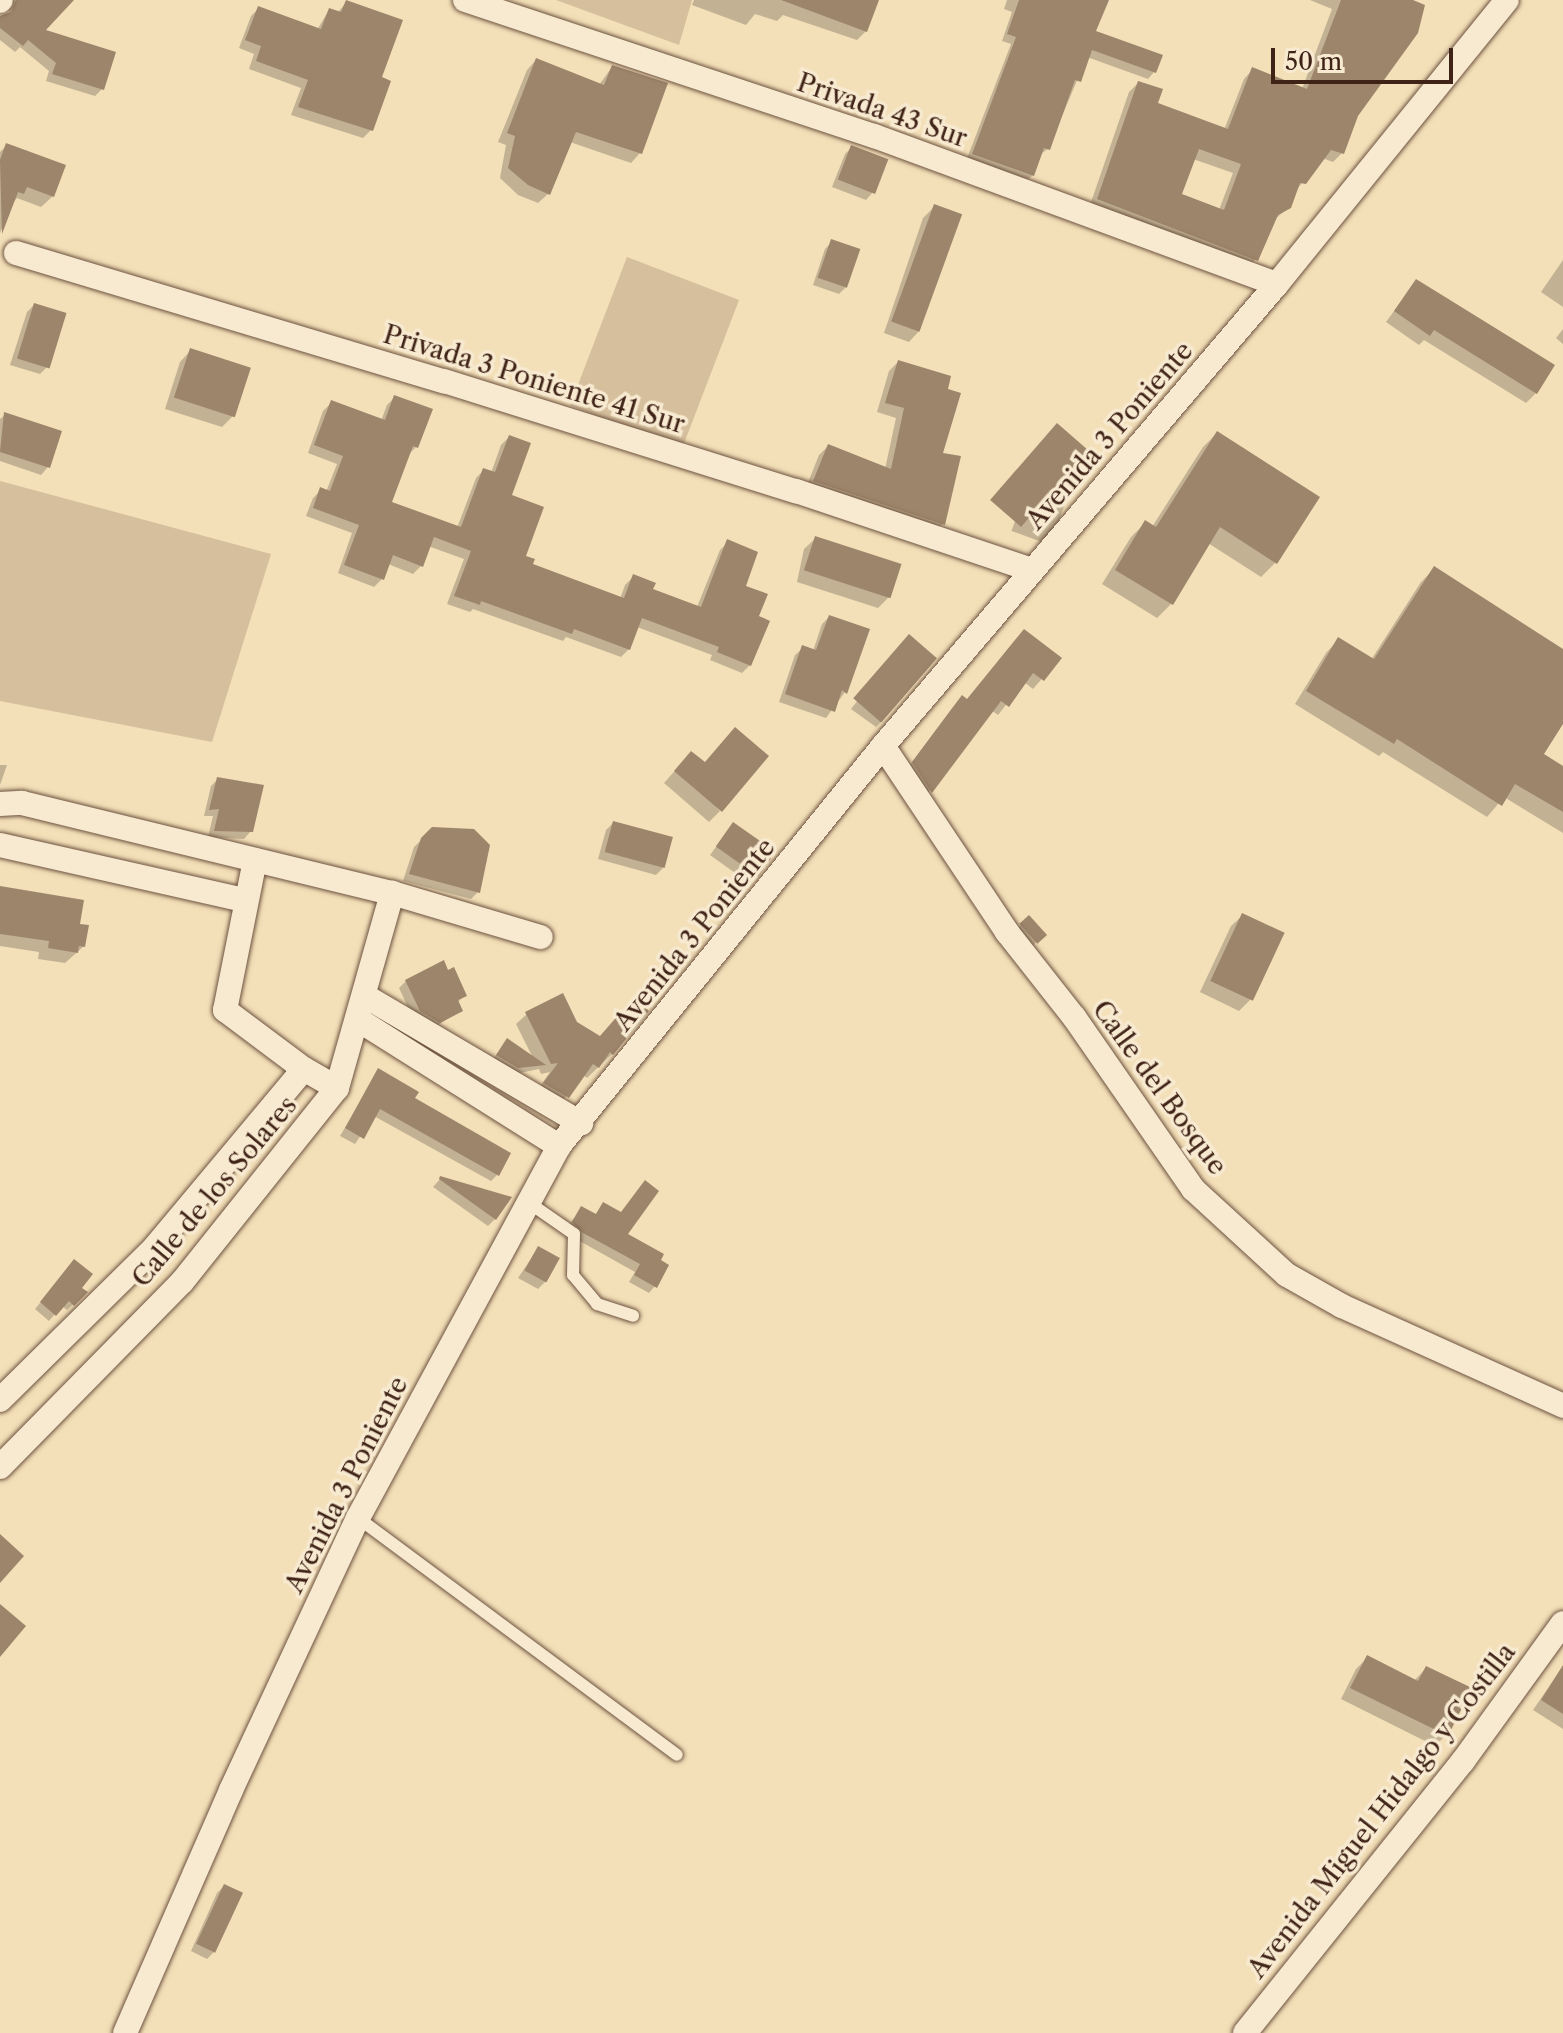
<!DOCTYPE html>
<html>
<head>
<meta charset="utf-8">
<style>
	body { margin:0 }
	#map { position:relative; width:1563px; height:2033px; overflow:hidden; background:#f3dfb8; font-family:"Libre Caslon Text",serif }
	div>[style] { position:absolute }
	.green>* { inset:0; background:#d5bf9d; transform-origin:0 0 }
	.shadow>* { inset:0; background:#0003; transform-origin:0 0 }
	.building>* { inset:0; background:#9d856b; transform-origin:0 0 }
	.roads { filter:drop-shadow(0 0 2px #6d523f) drop-shadow(0 0 2px #6d523f) }
	.lane>* { height:12px; margin:-6px; padding:0 6px; transform-origin:6px; border-radius:6px; background:#f7ead1 }
	.street>* { height:24px; margin:-12px; padding:0 12px; transform-origin:12px; border-radius:12px; background:#f7ead1 }
	span { translate:-50% -50%; white-space:nowrap; text-align:center; line-height:1.15; -webkit-text-stroke:7px #f7ead1; paint-order:stroke }
	.street-label { font-size:26px; color:#402317 }
	.scale { position:absolute; left:1271px; top:48px; width:182px; height:36px; box-sizing:border-box; border:4px solid #402317; border-top:0; padding-left:10px; font-size:24px; line-height:28px; white-space:nowrap; color:#402317; -webkit-text-stroke:6px #f7ead1; paint-order:stroke }
</style>
</head>
<body>
<div id="map">
	<div class="green">
		<i style="clip-path:polygon(556px 0,692px 0,679px 45px)"></i>
		<i style="left:627px;top:257px;width:120px;height:159px;rotate:21deg"></i>
		<i style="clip-path:polygon(0 481px,271px 554px,212px 742px,0 701px)"></i>
	</div>
	<div class="shadow">
		<i style="clip-path:polygon(71px 0,42px 31px,102px 89px,95px 96px,46px 81px,49px 71px,20px 47px,15px 52px,0 40px,0 16px,9px 12px,8px 0)"></i>
		<i style="clip-path:polygon(694px 0,877px 0,866px 31px,857px 40px,783px 15px,777px 21px,755px 14px,746px 25px,692px 5px)"></i>
		<i style="clip-path:polygon(1007px 0,1107px 0,1093px 32px,1154px 72px,1148px 79px,1087px 57px,1048px 149px,1039px 155px,1033px 175px,1026px 181px,966px 161px,1011px 44px,1002px 41px,1012px 12px,1004px 9px)"></i>
		<i style="clip-path:polygon(evenodd,1310px 0,1407px 0,1342px 153px,1333px 162px,1322px 158px,1294px 193px,1289px 207px,1274px 220px,1256px 259px,1247px 269px,1089px 208px,1129px 92px,1138px 83px,1155px 104px,1224px 130px,1244px 79px,1253px 69px,1302px 89px,1332px 9px,1310px 0,1193px 159px,1233px 173px,1219px 210px,1180px 195px,1193px 159px)"></i>
		<i style="clip-path:polygon(346px 3px,379px 79px,371px 130px,363px 138px,291px 115px,301px 88px,249px 69px,254px 54px,239px 48px,251px 16px,259px 8px,317px 30px,329px 10px,337px 13px)"></i>
		<i style="clip-path:polygon(536px 60px,599px 85px,612px 67px,640px 153px,631px 163px,570px 142px,548px 194px,538px 203px,518px 195px,500px 178px,506px 145px,498px 142px,527px 70px)"></i>
		<i style="clip-path:polygon(7px 145px,53px 196px,41px 207px,17px 198px,11px 205px,0 233px,0 152px)"></i>
		<i style="clip-path:polygon(852px 147px,873px 192px,866px 200px,832px 187px,845px 154px)"></i>
		<i style="clip-path:polygon(934px 207px,920px 330px,909px 342px,884px 333px,923px 218px)"></i>
		<i style="clip-path:polygon(832px 242px,846px 287px,839px 294px,813px 285px,825px 249px)"></i>
		<i style="clip-path:polygon(1563px 260px,1563px 307px,1541px 292px)"></i>
		<i style="clip-path:polygon(1416px 281px,1536px 393px,1526px 403px,1424px 340px,1419px 345px,1386px 322px)"></i>
		<i style="clip-path:polygon(34px 305px,47px 367px,40px 374px,10px 365px,27px 312px)"></i>
		<i style="clip-path:polygon(1563px 329px,1563px 344px,1556px 338px)"></i>
		<i style="clip-path:polygon(191px 350px,233px 416px,222px 427px,165px 409px,180px 362px)"></i>
		<i style="clip-path:polygon(898px 362px,943px 524px,933px 533px,805px 490px,819px 455px,828px 446px,885px 469px,896px 418px,877px 412px,889px 371px)"></i>
		<i style="clip-path:polygon(395px 397px,416px 447px,407px 456px,390px 503px,457px 528px,476px 478px,484px 470px,491px 473px,501px 445px,509px 437px,509px 496px,523px 557px,530px 565px,620px 599px,625px 585px,633px 577px,651px 590px,697px 607px,720px 550px,728px 542px,757px 617px,750px 665px,742px 673px,710px 660px,712px 655px,637px 627px,629px 649px,621px 657px,566px 637px,563px 641px,473px 609px,470px 612px,447px 604px,464px 559px,428px 546px,421px 566px,413px 574px,388px 564px,382px 579px,374px 587px,338px 573px,352px 533px,306px 516px,313px 498px,321px 490px,326px 492px,337px 464px,308px 453px,323px 411px,331px 403px,381px 421px,387px 405px)"></i>
		<i style="clip-path:polygon(5px 415px,48px 467px,41px 475px,0 461px,0 419px)"></i>
		<i style="clip-path:polygon(1217px 433px,1317px 498px,1275px 563px,1261px 577px,1208px 543px,1171px 604px,1157px 618px,1102px 584px,1131px 537px,1145px 523px,1152px 527px,1203px 447px)"></i>
		<i style="left:1046px;top:436px;width:41px;height:101px;rotate:20deg"></i>
		<i style="clip-path:polygon(816px 538px,889px 597px,878px 608px,797px 582px,804px 549px)"></i>
		<i style="clip-path:polygon(1434px 569px,1563px 651px,1563px 721px,1541px 755px,1563px 768px,1563px 833px,1504px 797px,1487px 817px,1383px 752px,1379px 756px,1295px 704px,1326px 653px,1338px 640px,1371px 660px,1421px 582px)"></i>
		<i style="clip-path:polygon(829px 617px,845px 692px,826px 718px,779px 702px,795px 655px,803px 648px,813px 651px,822px 624px)"></i>
		<i style="clip-path:polygon(902px 644px,883px 720px,876px 727px,851px 709px)"></i>
		<i style="clip-path:polygon(1059px 659px,1033px 689px,1024px 682px,998px 715px,991px 710px,922px 801px,904px 773px,953px 707px,962px 698px,966px 701px)"></i>
		<i style="clip-path:polygon(0 765px,7px 765px,0 785px)"></i>
		<i style="clip-path:polygon(680px 765px,720px 811px,709px 822px,664px 783px)"></i>
		<i style="clip-path:polygon(218px 779px,251px 831px,244px 839px,208px 837px,213px 816px,204px 816px,211px 786px)"></i>
		<i style="clip-path:polygon(613px 823px,663px 868px,656px 875px,598px 859px,606px 830px)"></i>
		<i style="clip-path:polygon(733px 824px,756px 876px,749px 883px,710px 855px)"></i>
		<i style="clip-path:polygon(433px 829px,478px 892px,471px 899px,403px 881px,414px 847px)"></i>
		<i style="clip-path:polygon(0 888px,78px 925px,84px 946px,65px 963px,38px 959px,39px 952px,0 946px)"></i>
		<i style="clip-path:polygon(1243px 915px,1250px 1000px,1239px 1011px,1200px 992px,1231px 926px)"></i>
		<i style="left:1029px;top:918px;width:23px;height:15px;rotate:49deg"></i>
		<i style="clip-path:polygon(406px 981px,465px 995px,457px 1003px,461px 1010px,432px 1029px,413px 1018px,399px 988px)"></i>
		<i style="clip-path:polygon(646px 1011px,612px 1054px,587px 1078px,583px 1075px,557px 1108px,534px 1095px,550px 1072px,541px 1074px,539px 1069px,510px 1075px,490px 1063px,507px 1041px,533px 1058px,516px 1024px,527px 1014px,576px 1023px,600px 1038px)"></i>
		<i style="clip-path:polygon(379px 1070px,413px 1099px,497px 1175px,491px 1181px,374px 1116px,355px 1144px,340px 1136px)"></i>
		<i style="clip-path:polygon(441px 1178px,495px 1219px,488px 1226px,433px 1187px)"></i>
		<i style="clip-path:polygon(603px 1205px,620px 1214px,625px 1234px,655px 1286px,649px 1293px,629px 1282px,635px 1272px,576px 1239px,566px 1229px,581px 1208px,594px 1216px)"></i>
		<i style="clip-path:polygon(538px 1248px,545px 1282px,538px 1289px,518px 1278px)"></i>
		<i style="clip-path:polygon(69px 1268px,85px 1293px,67px 1310px,62px 1306px,49px 1321px,35px 1309px)"></i>
		<i style="clip-path:polygon(1367px 1658px,1414px 1681px,1426px 1668px,1469px 1689px,1446px 1735px,1435px 1746px,1341px 1699px,1356px 1669px)"></i>
		<i style="clip-path:polygon(1563px 1666px,1563px 1729px,1533px 1710px)"></i>
		<i style="clip-path:polygon(224px 1886px,214px 1952px,207px 1959px,191px 1951px,217px 1893px)"></i>
	</div>
	<div class="building">
		<i style="clip-path:polygon(16px 0,74px 0,46px 30px,116px 52px,104px 90px,52px 74px,56px 63px,28px 40px,23px 46px,0 28px,0 16px,11px 12px)"></i>
		<i style="clip-path:polygon(346px 0,403px 20px,382px 77px,391px 81px,373px 131px,298px 107px,308px 80px,256px 61px,261px 46px,245px 40px,258px 6px,321px 29px,329px 8px,341px 12px)"></i>
		<i style="clip-path:polygon(781px 0,879px 0,867px 32px)"></i>
		<i style="clip-path:polygon(1019px 0,1109px 0,1096px 31px,1163px 55px,1156px 73px,1092px 50px,1081px 82px,1075px 80px,1050px 150px,1044px 148px,1034px 176px,972px 154px,1016px 37px,1007px 34px)"></i>
		<i style="clip-path:polygon(evenodd,1341px 0,1413px 0,1425px 5px,1418px 33px,1358px 116px,1344px 154px,1331px 150px,1306px 184px,1300px 183px,1291px 208px,1278px 215px,1258px 261px,1097px 199px,1138px 81px,1163px 89px,1158px 103px,1228px 129px,1252px 67px,1307px 89px,1341px 0,1199px 149px,1241px 164px,1224px 210px,1182px 194px,1199px 149px)"></i>
		<i style="clip-path:polygon(536px 58px,604px 85px,612px 65px,668px 83px,642px 154px,576px 132px,550px 195px,528px 185px,508px 168px,515px 136px,507px 133px)"></i>
		<i style="clip-path:polygon(6px 143px,66px 165px,54px 197px,27px 187px,24px 194px,18px 192px,2px 234px,0 160px)"></i>
		<i style="left:851px;top:145px;width:40px;height:37px;rotate:21deg"></i>
		<i style="left:934px;top:204px;width:30px;height:125px;rotate:20deg"></i>
		<i style="left:831px;top:239px;width:31px;height:41px;rotate:19deg"></i>
		<i style="clip-path:polygon(1416px 279px,1555px 365px,1537px 394px,1434px 330px,1430px 336px,1394px 311px)"></i>
		<i style="left:34px;top:303px;width:34px;height:58px;rotate:17deg"></i>
		<i style="left:190px;top:348px;width:64px;height:52px;rotate:18deg"></i>
		<i style="clip-path:polygon(898px 360px,951px 376px,948px 389px,961px 393px,943px 453px,961px 456px,945px 525px,813px 481px,828px 444px,891px 469px,904px 408px,885px 403px)"></i>
		<i style="clip-path:polygon(394px 395px,433px 409px,418px 448px,413px 446px,392px 502px,461px 527px,483px 468px,495px 472px,509px 435px,531px 443px,512px 495px,544px 507px,526px 556px,535px 559px,533px 564px,624px 598px,633px 574px,656px 583px,653px 589px,701px 607px,727px 539px,758px 552px,746px 586px,768px 594px,759px 616px,770px 621px,751px 666px,717px 652px,719px 647px,642px 618px,630px 650px,574px 629px,572px 634px,481px 601px,480px 605px,454px 596px,471px 551px,434px 537px,423px 567px,393px 555px,384px 580px,344px 565px,359px 525px,313px 508px,320px 487px,330px 491px,343px 456px,314px 445px,331px 400px,385px 420px)"></i>
		<i style="clip-path:polygon(4px 412px,62px 431px,50px 468px,0 452px)"></i>
		<i style="left:1057px;top:423px;width:41px;height:102px;rotate:41deg"></i>
		<i style="clip-path:polygon(1217px 431px,1320px 497px,1277px 564px,1220px 527px,1173px 605px,1115px 570px,1145px 520px,1156px 527px)"></i>
		<i style="left:815px;top:536px;width:91px;height:36px;rotate:18deg"></i>
		<i style="clip-path:polygon(1434px 566px,1563px 649px,1563px 724px,1544px 754px,1563px 766px,1563px 812px,1515px 784px,1502px 806px,1397px 739px,1394px 744px,1306px 691px,1338px 637px,1374px 659px)"></i>
		<i style="clip-path:polygon(829px 615px,870px 629px,847px 694px,842px 690px,835px 712px,785px 694px,802px 645px,816px 650px)"></i>
		<i style="clip-path:polygon(1024px 629px,1062px 658px,1044px 681px,1033px 673px,1009px 707px,1001px 701px,932px 793px,912px 762px,962px 695px,967px 699px)"></i>
		<i style="left:909px;top:634px;width:37px;height:85px;rotate:41deg"></i>
		<i style="clip-path:polygon(735px 727px,769px 756px,722px 812px,674px 771px,691px 751px,705px 762px)"></i>
		<i style="clip-path:polygon(217px 777px,264px 785px,253px 832px,214px 831px,219px 809px,209px 810px)"></i>
		<i style="left:613px;top:821px;width:62px;height:32px;rotate:15deg"></i>
		<i style="left:733px;top:822px;width:52px;height:30px;rotate:35deg"></i>
		<i style="clip-path:polygon(432px 827px,474px 829px,490px 845px,480px 893px,409px 874px,421px 838px)"></i>
		<i style="clip-path:polygon(0 886px,84px 900px,80px 924px,89px 925px,85px 947px,79px 946px,78px 953px,48px 948px,49px 941px,0 934px)"></i>
		<i style="left:1242px;top:913px;width:47px;height:75px;rotate:25deg"></i>
		<i style="left:1029px;top:915px;width:27px;height:13px;rotate:48deg"></i>
		<i style="clip-path:polygon(444px 960px,448px 970px,454px 967px,467px 996px,458px 1000px,463px 1011px,440px 1023px,420px 1011px,405px 980px)"></i>
		<i style="clip-path:polygon(563px 993px,577px 1022px,600px 1036px,634px 997px,649px 1011px,613px 1055px,610px 1052px,599px 1068px,593px 1064px,569px 1098px,543px 1083px,558px 1063px,551px 1064px,525px 1012px)"></i>
		<i style="clip-path:polygon(507px 1038px,546px 1065px,518px 1068px,496px 1055px)"></i>
		<i style="clip-path:polygon(378px 1068px,419px 1092px,415px 1098px,511px 1153px,499px 1176px,380px 1109px,364px 1139px,345px 1128px)"></i>
		<i style="clip-path:polygon(440px 1176px,512px 1197px,496px 1220px,439px 1179px)"></i>
		<i style="clip-path:polygon(645px 1180px,659px 1191px,628px 1234px,664px 1254px,661px 1260px,669px 1265px,657px 1288px,634px 1275px,640px 1264px,583px 1233px,572px 1222px,581px 1206px,596px 1214px,603px 1202px,621px 1212px)"></i>
		<i style="left:538px;top:1246px;width:25px;height:28px;rotate:29deg"></i>
		<i style="clip-path:polygon(74px 1259px,93px 1274px,82px 1288px,88px 1292px,74px 1306px,69px 1301px,56px 1316px,40px 1302px)"></i>
		<i style="clip-path:polygon(0 1534px,24px 1556px,0 1583px)"></i>
		<i style="clip-path:polygon(0 1604px,26px 1626px,0 1657px)"></i>
		<i style="clip-path:polygon(1367px 1655px,1418px 1681px,1426px 1666px,1472px 1688px,1448px 1736px,1350px 1688px)"></i>
		<i style="clip-path:polygon(1563px 1665px,1563px 1714px,1541px 1700px)"></i>
		<i style="left:224px;top:1884px;width:21px;height:66px;rotate:25deg"></i>
	</div>
	<div class="roads">
		<div class="lane">
			<i style="left:528px;top:1202px;width:56px;rotate:34.8deg"></i>
			<i style="left:574px;top:1234px;width:41px;rotate:91.4deg"></i>
			<i style="left:573px;top:1275px;width:38px;rotate:50deg"></i>
			<i style="left:597px;top:1304px;width:38px;rotate:18deg"></i>
			<i style="left:358px;top:1518px;width:397px;rotate:36.6deg"></i>
		</div>
		<div class="street">
			<i style="left:465px;top:0;width:431px;rotate:18.4deg"></i>
			<i style="left:874px;top:136px;width:429px;rotate:20.2deg"></i>
			<i style="left:0;top:1px;width:1px;rotate:-45deg"></i>
			<i style="left:16px;top:253px;width:447px;rotate:16.7deg"></i>
			<i style="left:444px;top:381px;width:369px;rotate:17.4deg"></i>
			<i style="left:796px;top:491px;width:249px;rotate:18.5deg"></i>
			<i style="left:883px;top:746px;width:224px;rotate:56.3deg"></i>
			<i style="left:1007px;top:932px;width:108px;rotate:51.8deg"></i>
			<i style="left:1074px;top:1017px;width:209px;rotate:55.3deg"></i>
			<i style="left:1193px;top:1189px;width:127px;rotate:42.5deg"></i>
			<i style="left:1287px;top:1275px;width:63px;rotate:29.4deg"></i>
			<i style="left:1342px;top:1306px;width:243px;rotate:24.3deg"></i>
			<i style="left:0;top:804px;width:22px;rotate:-3deg"></i>
			<i style="left:22px;top:803px;width:381px;rotate:13.7deg"></i>
			<i style="left:392px;top:893px;width:155px;rotate:16.5deg"></i>
			<i style="left:0;top:845px;width:250px;rotate:12.7deg"></i>
			<i style="left:255px;top:860px;width:153px;rotate:101.3deg"></i>
			<i style="left:225px;top:1010px;width:99px;rotate:36.8deg"></i>
			<i style="left:304px;top:1069px;width:38px;rotate:30deg"></i>
			<i style="left:365px;top:996px;width:251px;rotate:30.5deg"></i>
			<i style="left:357px;top:1019px;width:239px;rotate:32.2deg"></i>
			<i style="left:0;top:1400px;width:218px;rotate:-44.6deg"></i>
			<i style="left:155px;top:1247px;width:232px;rotate:-50.1deg"></i>
			<i style="left:0;top:1467px;width:260px;rotate:-45.5deg"></i>
			<i style="left:182px;top:1282px;width:248px;rotate:-51.4deg"></i>
			<i style="left:337px;top:1088px;width:203px;rotate:-74.2deg"></i>
			<i style="left:125px;top:2033px;width:265px;rotate:-66.4deg"></i>
			<i style="left:231px;top:1790px;width:300px;rotate:-65deg"></i>
			<i style="left:358px;top:1518px;width:423px;rotate:-61.6deg"></i>
			<i style="left:559px;top:1146px;width:515px;rotate:-50.99deg"></i>
			<i style="left:883px;top:746px;width:607px;rotate:-49.54deg"></i>
			<i style="left:1277px;top:284px;width:365px;rotate:-51deg"></i>
			<i style="left:1245px;top:2033px;width:349px;rotate:-51.3deg"></i>
			<i style="left:1463px;top:1761px;width:170px;rotate:-54.1deg"></i>
		</div>
	</div>
	<div class="street-label">
		<span style="left:882px;top:111px;rotate:19deg">Privada 43 Sur</span>
		<span style="left:534px;top:380px;rotate:17deg">Privada 3 Poniente 41 Sur</span>
		<span style="left:1110px;top:436px;rotate:-49deg">Avenida 3 Poniente</span>
		<span style="left:695px;top:935px;rotate:-51deg">Avenida 3 Poniente</span>
		<span style="left:1159px;top:1088px;rotate:54deg">Calle del Bosque</span>
		<span style="left:215px;top:1192px;rotate:-50deg">Calle de los Solares</span>
		<span style="left:347px;top:1485px;rotate:-63deg">Avenida 3 Poniente</span>
		<span style="left:1382px;top:1811px;rotate:-52deg">Avenida Miguel Hidalgo y Costilla</span>
	</div>
	<div class="scale">50 m</div>
</div>
</body>
</html>
